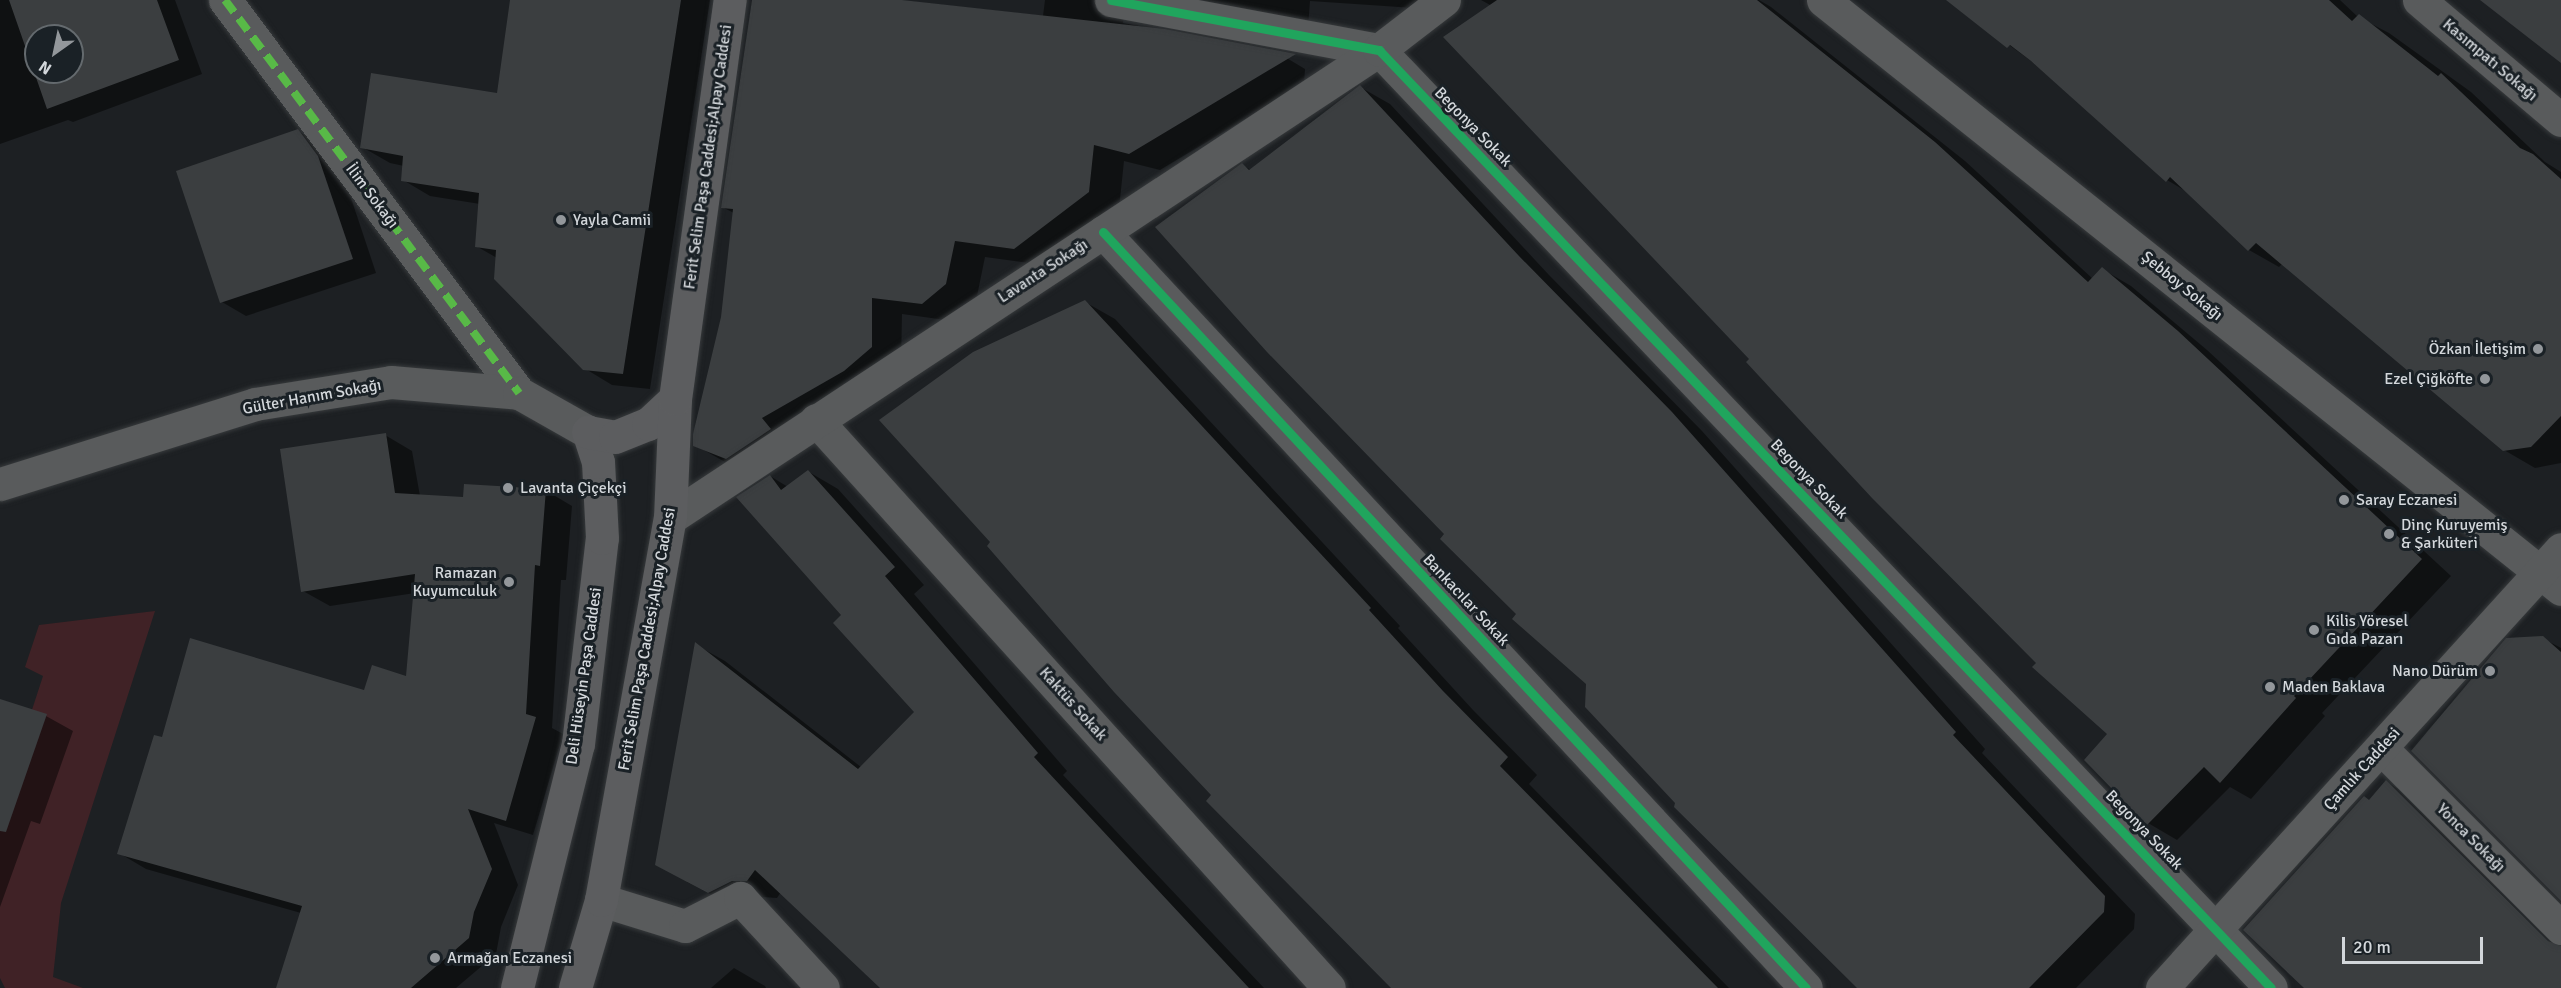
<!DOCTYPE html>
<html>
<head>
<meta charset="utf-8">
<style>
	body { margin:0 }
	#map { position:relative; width:2561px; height:988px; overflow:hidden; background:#1d2023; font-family:Signika,sans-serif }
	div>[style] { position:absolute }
	.green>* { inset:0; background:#402226 }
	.shadow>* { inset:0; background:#0007 }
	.building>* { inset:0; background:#3b3e40 }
	.roads { filter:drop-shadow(0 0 2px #373a3c) drop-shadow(0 0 2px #373a3c) }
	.street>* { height:33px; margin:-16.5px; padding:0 16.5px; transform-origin:16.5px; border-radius:16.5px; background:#595b5c }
	.secondary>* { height:33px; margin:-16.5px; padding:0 16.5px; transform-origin:16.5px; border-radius:16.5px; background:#5c5d5f }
	.quiet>* { height:8px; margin-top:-4px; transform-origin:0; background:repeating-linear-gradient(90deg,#58b947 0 15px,transparent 0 23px) }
	.cycleway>* { height:9px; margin:-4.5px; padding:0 4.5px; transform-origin:4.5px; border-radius:4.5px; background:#20a55d }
	.dots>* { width:16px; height:16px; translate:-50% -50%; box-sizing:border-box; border:3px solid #1a2126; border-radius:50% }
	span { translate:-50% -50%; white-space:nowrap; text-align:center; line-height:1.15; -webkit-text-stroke:6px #1a2126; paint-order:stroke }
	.street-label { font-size:16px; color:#d3d7db }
	.poi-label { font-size:16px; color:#d3d7db }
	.left { translate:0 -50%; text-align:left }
	.right { translate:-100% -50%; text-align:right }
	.north { position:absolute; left:24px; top:24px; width:60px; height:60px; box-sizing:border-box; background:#1a2126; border:2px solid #646a6e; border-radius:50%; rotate:213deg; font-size:16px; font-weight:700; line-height:24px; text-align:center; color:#d3d7db }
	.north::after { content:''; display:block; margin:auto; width:21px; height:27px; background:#93979b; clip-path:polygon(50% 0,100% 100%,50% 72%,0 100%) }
	.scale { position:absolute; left:2342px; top:937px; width:141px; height:27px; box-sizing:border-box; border:3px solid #d3d7db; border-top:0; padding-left:8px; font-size:18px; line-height:21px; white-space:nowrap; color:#d3d7db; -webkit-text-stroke:4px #1a2126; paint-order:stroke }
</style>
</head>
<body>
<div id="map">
	<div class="green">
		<i style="clip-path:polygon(155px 611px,61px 903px,53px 977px,83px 988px,5px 988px,0 978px,0 808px,43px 676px,25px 667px,39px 625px)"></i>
	</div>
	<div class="shadow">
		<i style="clip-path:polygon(evenodd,0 0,175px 0,202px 74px,73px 122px,68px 120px,0 144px,0 0,36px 36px,72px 36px,72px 72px,36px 72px,36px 36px)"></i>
		<i style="clip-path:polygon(511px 0,710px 0,650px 389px,612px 385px,584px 368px,497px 258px,476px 246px,480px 204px,430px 196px,403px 180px,404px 166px,390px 163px,362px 147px,498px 95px)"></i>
		<i style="clip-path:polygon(754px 0,898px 0,1043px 16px,1045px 0,1140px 0,1127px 4px,1123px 23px,1275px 51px,1305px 69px,1304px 84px,1160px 170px,1124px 161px,1119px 209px,1045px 265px,985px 257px,976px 301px,953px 321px,902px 314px,901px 365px,725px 462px,695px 445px,722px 317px,734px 213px,722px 207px)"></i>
		<i style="clip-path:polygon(1156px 0,1444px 0,1429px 9px,1310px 1px,1308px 28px)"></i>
		<i style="clip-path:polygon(1481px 0,1759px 0,1771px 7px,1965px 161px,2093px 279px,2102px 269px,2131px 286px,2207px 350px,2451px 576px,2322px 713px,2325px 716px,2251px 799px,2230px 787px,2177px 840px,2148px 823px,2109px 734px,1751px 359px,1492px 6px)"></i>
		<i style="clip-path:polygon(1947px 0,2340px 0,2358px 17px,2389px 33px,2471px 92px,2545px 162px,2561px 172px,2561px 463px,2535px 468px,2504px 450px,2283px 263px,2279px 267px,2249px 250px,2189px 193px,2167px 180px,2031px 61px)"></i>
		<i style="clip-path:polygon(1360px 87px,1390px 104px,1549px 275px,1702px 431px,1985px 749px,1982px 753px,2135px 914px,2134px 929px,2076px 988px,1860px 988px,1676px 803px,1588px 683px,1446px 534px,1242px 165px,1251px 170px)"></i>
		<i style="clip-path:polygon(298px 131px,323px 145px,342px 171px,376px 273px,246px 316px,222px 302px)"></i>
		<i style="clip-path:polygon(1085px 302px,1115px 319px,1400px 626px,1398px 628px,1473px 710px,1537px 775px,1529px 784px,1729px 988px,1393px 988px,1213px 795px)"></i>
		<i style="clip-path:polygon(385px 435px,412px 451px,420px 496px,464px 499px,545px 490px,572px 506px,566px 580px,561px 580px,552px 728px,563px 734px,533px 835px,494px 823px,518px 885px,501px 927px,496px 954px,456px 988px,277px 988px,301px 913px,146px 869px,119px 853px,163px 739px,365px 692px,408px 678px,415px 593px,330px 606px,303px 591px)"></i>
		<i style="clip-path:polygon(809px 472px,838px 489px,924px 585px,914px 594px,1067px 771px,1063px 775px,1264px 988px,882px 988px,781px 892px,777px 898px,763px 897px,739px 909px,687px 882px,696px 645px,725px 661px,861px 767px,916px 712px,843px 615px,770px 476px,788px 487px)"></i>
		<i style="clip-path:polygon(2542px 638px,2561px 648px,2561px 899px)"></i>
		<i style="clip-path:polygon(0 700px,46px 716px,73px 731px,40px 824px,31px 821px,0 907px)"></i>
		<i style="clip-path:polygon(2386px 782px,2417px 799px,2561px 943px,2561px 988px,2306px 988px,2370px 801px)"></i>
		<i style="clip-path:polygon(734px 968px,765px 986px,766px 988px,711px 988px)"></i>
	</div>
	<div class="building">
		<i style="clip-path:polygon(evenodd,9px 0,157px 0,179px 60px,47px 109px,9px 0,36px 36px,72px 36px,72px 72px,36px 72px,36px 36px)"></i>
		<i style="clip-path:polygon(510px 0,681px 0,623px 374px,583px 370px,494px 279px,496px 250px,475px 247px,479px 193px,401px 181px,403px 156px,360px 148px,371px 73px,497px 93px)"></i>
		<i style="clip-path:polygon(752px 0,902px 0,1165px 29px,1296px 54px,1129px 154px,1094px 145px,1089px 192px,1014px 249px,955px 241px,946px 284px,922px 304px,872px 298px,872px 347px,844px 371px,762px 418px,771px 429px,726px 459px,693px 446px,693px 434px,721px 317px,733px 209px,721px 208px)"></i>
		<i style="clip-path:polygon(1497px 0,1757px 0,1935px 142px,2088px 282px,2102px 267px,2178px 331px,2422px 559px,2294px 696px,2296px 698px,2220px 783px,2204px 767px,2147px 825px,2084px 760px,2107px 734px,2032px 667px,2036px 663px,1872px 498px,1746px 362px,1749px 359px,1443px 37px)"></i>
		<i style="clip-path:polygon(1946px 0,2329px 0,2352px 21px,2359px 14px,2438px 76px,2441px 73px,2520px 148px,2533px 154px,2561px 179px,2561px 416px,2531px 447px,2503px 451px,2256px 243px,2248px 251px,2170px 177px,2166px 182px,2031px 61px,2010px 45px,2007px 48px)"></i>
		<i style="clip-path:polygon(2480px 0,2561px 0,2561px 63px)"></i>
		<i style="clip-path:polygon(1360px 85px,1519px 256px,1672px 412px,1956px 732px,1953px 735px,2105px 896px,2104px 912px,2029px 988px,1857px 988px,1674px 807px,1675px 803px,1585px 707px,1586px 684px,1512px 619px,1516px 614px,1440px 539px,1444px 534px,1267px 352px,1155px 227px,1242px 163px,1249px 170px)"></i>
		<i style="clip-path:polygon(298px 129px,318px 156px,353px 259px,220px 303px,176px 171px)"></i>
		<i style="clip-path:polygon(1085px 300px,1371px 608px,1369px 610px,1443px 691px,1508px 757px,1500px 766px,1718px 988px,1391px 988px,1206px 801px,1211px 795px,1114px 692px,987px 546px,990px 542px,879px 420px,973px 352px)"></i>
		<i style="clip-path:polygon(386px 433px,395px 493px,463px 497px,464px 484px,546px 489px,540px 566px,535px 565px,526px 714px,536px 717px,506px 821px,468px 809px,492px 869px,474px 912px,469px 938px,411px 988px,276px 988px,302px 906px,117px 854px,154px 735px,162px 737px,190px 638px,364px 690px,372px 665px,406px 676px,415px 574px,301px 592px,280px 449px)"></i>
		<i style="clip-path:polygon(808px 470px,895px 567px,885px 576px,1038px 753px,1034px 757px,1249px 988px,880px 988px,755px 870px,747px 881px,732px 881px,708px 893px,655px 865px,695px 642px,858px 769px,914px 712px,833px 623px,841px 615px,736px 497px,770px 475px,781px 490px)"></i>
		<i style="clip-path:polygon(2543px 636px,2561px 652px,2561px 901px,2411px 751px,2506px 638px)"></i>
		<i style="clip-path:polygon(0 699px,47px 714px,6px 832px,0 831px)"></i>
		<i style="clip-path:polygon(2386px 780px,2548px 941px,2561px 946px,2561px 988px,2304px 988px,2243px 930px,2364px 796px,2369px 800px)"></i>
	</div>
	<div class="roads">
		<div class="street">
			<i style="left:225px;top:0;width:491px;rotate:53.2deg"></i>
			<i style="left:1111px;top:0;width:273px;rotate:10.6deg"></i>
			<i style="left:1379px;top:50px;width:1294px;rotate:46.44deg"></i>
			<i style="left:1823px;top:0;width:944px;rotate:38.59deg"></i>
			<i style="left:2419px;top:0;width:186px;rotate:40.2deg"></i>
			<i style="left:1103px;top:232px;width:1032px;rotate:47.08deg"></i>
			<i style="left:816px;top:420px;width:765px;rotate:47.91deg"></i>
			<i style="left:0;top:484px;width:267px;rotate:-17.4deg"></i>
			<i style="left:255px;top:404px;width:138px;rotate:-9.2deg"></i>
			<i style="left:391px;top:382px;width:128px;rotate:4.9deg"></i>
			<i style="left:519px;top:393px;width:79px;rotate:29.5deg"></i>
			<i style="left:670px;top:518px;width:850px;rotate:-33.43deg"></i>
			<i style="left:1379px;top:50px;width:82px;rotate:-37.6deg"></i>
			<i style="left:2381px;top:748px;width:255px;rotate:45deg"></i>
			<i style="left:601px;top:900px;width:88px;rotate:17.2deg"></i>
			<i style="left:685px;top:926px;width:62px;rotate:-27deg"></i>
			<i style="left:740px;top:898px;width:122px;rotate:47.3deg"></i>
			<i style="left:2162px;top:988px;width:593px;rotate:-47.73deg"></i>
		</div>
		<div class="secondary">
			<i style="left:517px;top:988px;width:252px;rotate:-76deg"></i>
			<i style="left:578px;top:744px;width:207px;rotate:-83.4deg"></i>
			<i style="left:602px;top:538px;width:76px;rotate:-93deg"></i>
			<i style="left:598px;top:462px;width:32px;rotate:-108deg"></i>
			<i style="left:588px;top:432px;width:27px;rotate:10deg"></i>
			<i style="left:615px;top:437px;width:35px;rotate:-22deg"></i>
			<i style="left:648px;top:424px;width:37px;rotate:-43deg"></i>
			<i style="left:575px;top:988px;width:92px;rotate:-73.5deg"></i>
			<i style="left:601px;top:900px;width:388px;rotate:-79.8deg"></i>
			<i style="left:670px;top:518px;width:119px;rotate:-87.6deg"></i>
			<i style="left:675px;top:399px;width:403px;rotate:-82.2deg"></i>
		</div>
	</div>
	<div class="quiet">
		<i style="left:225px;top:0;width:491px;rotate:53.2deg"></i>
	</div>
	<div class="cycleway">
		<i style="left:1111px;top:0;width:273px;rotate:10.6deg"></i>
		<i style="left:1379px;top:50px;width:1294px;rotate:46.44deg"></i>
		<i style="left:1103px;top:232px;width:1032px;rotate:47.08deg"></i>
	</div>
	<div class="dots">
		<i style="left:561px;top:220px;background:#93979b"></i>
		<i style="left:2538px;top:349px;background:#93979b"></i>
		<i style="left:2485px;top:379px;background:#93979b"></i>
		<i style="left:508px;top:488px;background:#93979b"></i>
		<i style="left:2344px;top:500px;background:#93979b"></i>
		<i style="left:2389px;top:534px;background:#93979b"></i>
		<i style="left:509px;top:582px;background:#93979b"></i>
		<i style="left:2314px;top:630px;background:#93979b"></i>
		<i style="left:2490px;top:671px;background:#93979b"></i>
		<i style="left:2270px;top:687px;background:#93979b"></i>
		<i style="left:435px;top:958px;background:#93979b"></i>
	</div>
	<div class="street-label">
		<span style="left:2490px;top:60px;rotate:40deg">Kasımpatı Sokağı</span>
		<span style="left:1473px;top:127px;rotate:46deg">Begonya Sokak</span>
		<span style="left:708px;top:157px;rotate:-82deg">Ferit Selim Paşa Caddesi;Alpay Caddesi</span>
		<span style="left:372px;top:196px;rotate:53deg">İlim Sokağı</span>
		<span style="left:1043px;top:271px;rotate:-33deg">Lavanta Sokağı</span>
		<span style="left:2182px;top:286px;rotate:39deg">Şebboy Sokağı</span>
		<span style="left:312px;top:397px;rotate:-10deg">Gülter Hanım Sokağı</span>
		<span style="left:1809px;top:479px;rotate:46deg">Begonya Sokak</span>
		<span style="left:1466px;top:600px;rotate:47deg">Bankacılar Sokak</span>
		<span style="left:647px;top:639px;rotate:-80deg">Ferit Selim Paşa Caddesi;Alpay Caddesi</span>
		<span style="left:584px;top:676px;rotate:-82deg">Deli Hüseyin Paşa Caddesi</span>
		<span style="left:1073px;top:704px;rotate:48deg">Kaktüs Sokak</span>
		<span style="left:2362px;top:769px;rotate:-48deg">Çamlık Caddesi</span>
		<span style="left:2144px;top:830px;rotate:46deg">Begonya Sokak</span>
		<span style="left:2471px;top:838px;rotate:45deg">Yonca Sokağı</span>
	</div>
	<div class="poi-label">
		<span class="left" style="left:573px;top:220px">Yayla Camii</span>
		<span class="right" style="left:2526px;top:349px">Özkan İletişim</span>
		<span class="right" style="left:2473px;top:379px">Ezel Çiğköfte</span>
		<span class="left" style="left:520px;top:488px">Lavanta Çiçekçi</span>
		<span class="left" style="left:2356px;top:500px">Saray Eczanesi</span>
		<span class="left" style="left:2401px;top:534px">Dinç Kuruyemiş<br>&amp; Şarküteri</span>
		<span class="right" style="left:497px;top:582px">Ramazan<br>Kuyumculuk</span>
		<span class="left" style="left:2326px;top:630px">Kilis Yöresel<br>Gıda Pazarı</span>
		<span class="right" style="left:2478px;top:671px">Nano Dürüm</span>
		<span class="left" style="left:2282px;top:687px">Maden Baklava</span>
		<span class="left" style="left:447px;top:958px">Armağan Eczanesi</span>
	</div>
	<div class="north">N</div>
	<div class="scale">20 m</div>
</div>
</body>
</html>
